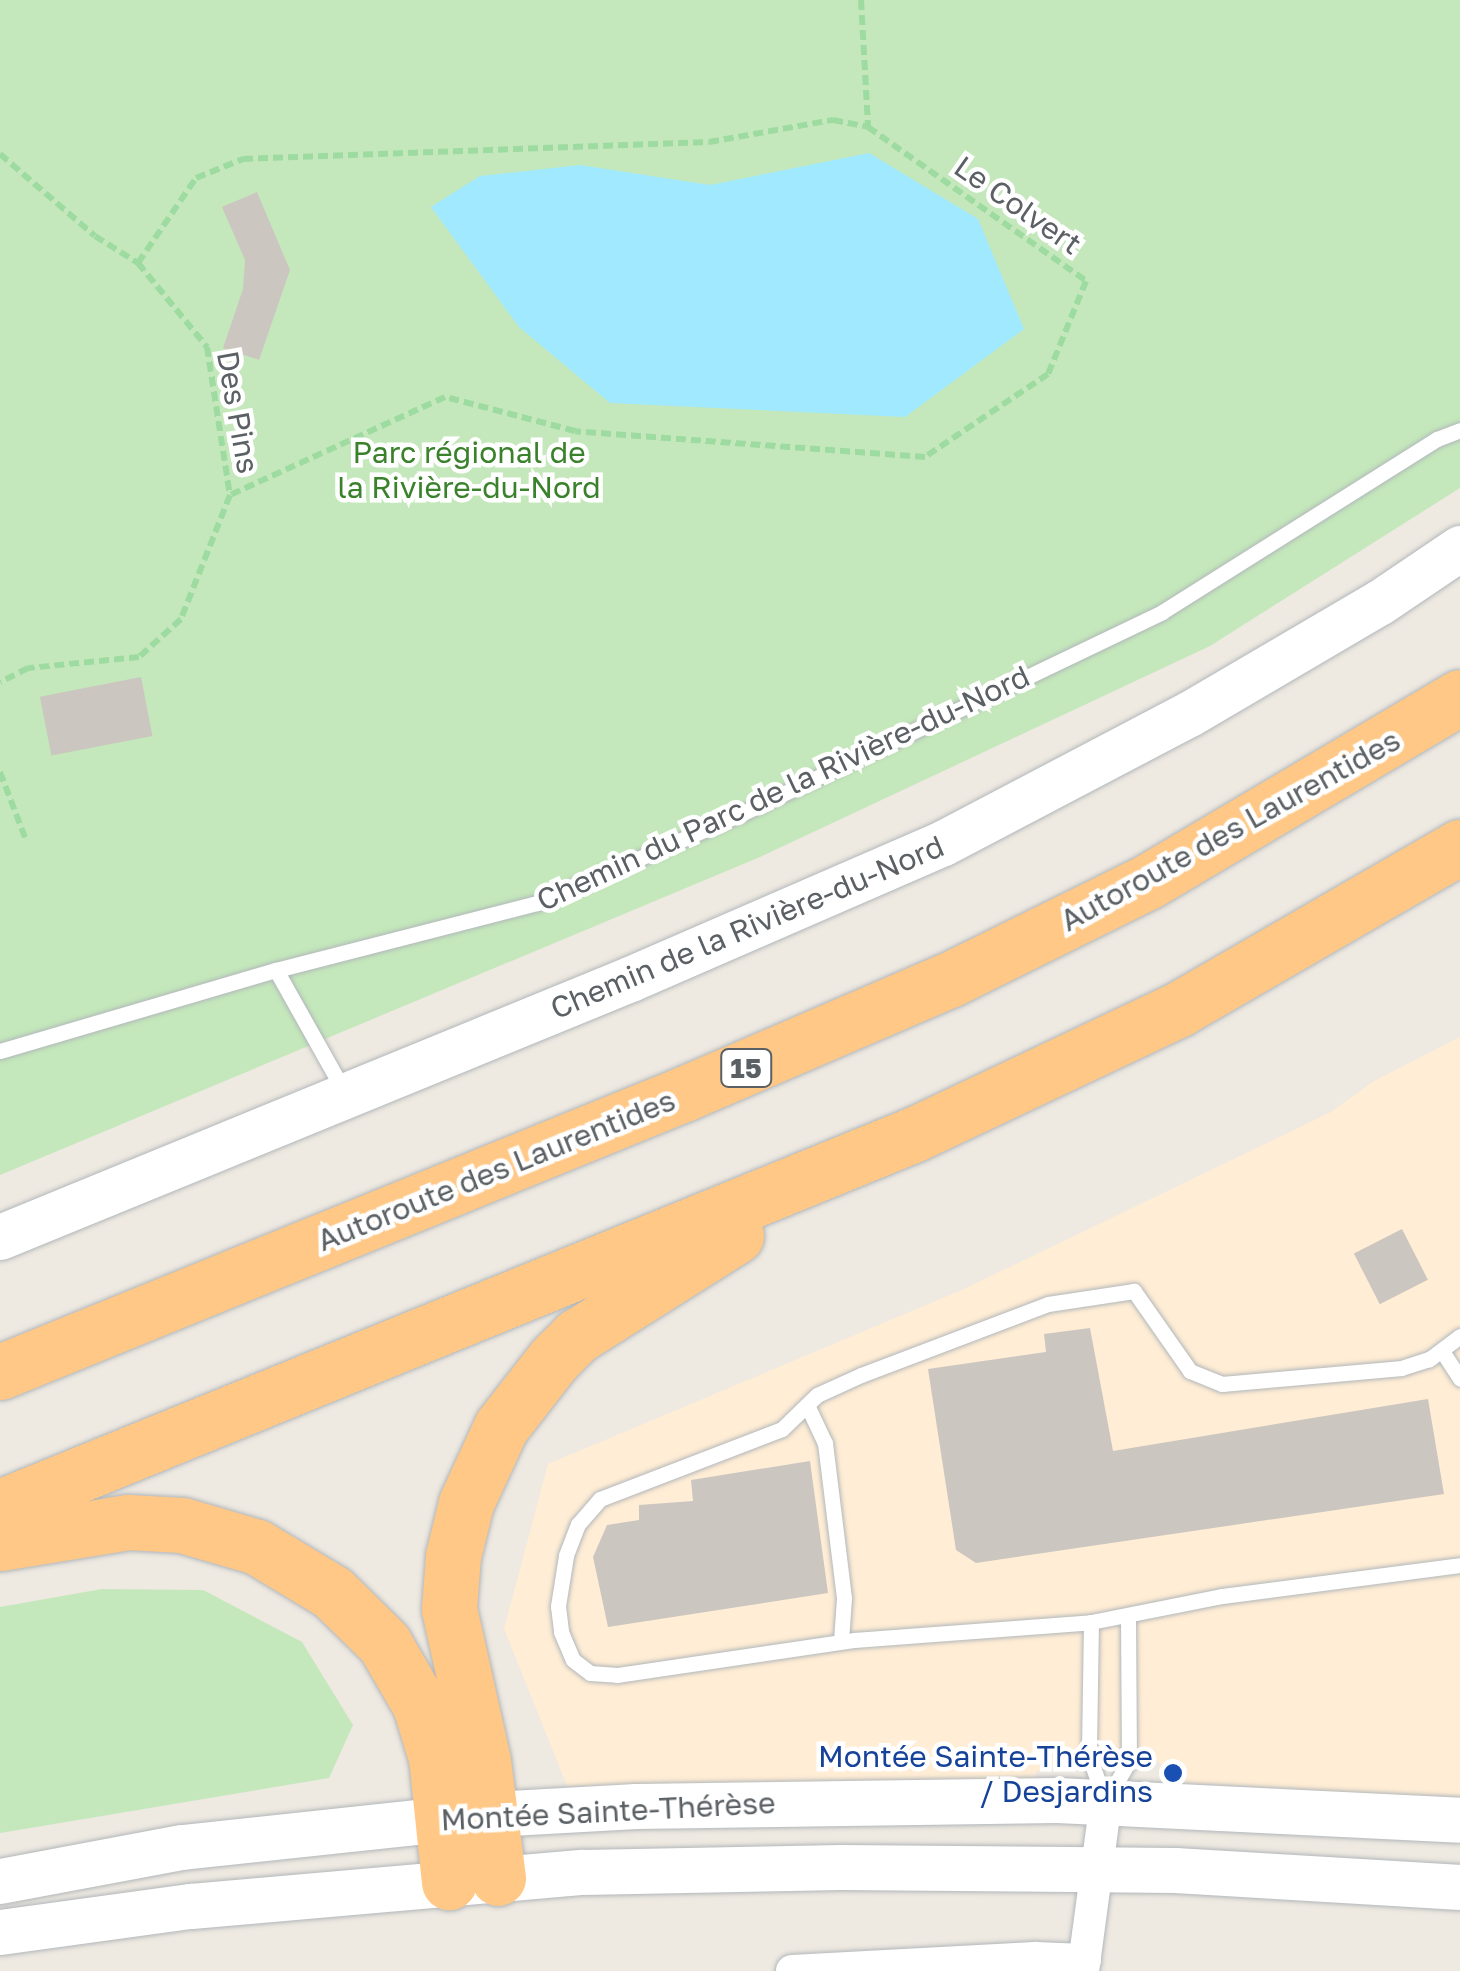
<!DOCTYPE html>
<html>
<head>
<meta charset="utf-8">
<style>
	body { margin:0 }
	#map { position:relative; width:1460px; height:1971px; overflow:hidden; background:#eee9e1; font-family:"Golos Text",sans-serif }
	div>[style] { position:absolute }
	.commercial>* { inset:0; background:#ffedd5 }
	.green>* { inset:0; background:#c4e8bb }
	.water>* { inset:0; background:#a0e9ff }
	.building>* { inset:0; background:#cbc6c0; transform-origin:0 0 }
	.path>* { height:6px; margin-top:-3px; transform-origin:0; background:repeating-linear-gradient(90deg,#9ddba1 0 10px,transparent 0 15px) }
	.roads { filter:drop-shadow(0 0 2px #b2b7ba) drop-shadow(0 0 2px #b2b7ba) }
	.lane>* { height:15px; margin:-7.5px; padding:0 7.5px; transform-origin:7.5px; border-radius:7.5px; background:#fff }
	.street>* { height:32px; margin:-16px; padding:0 16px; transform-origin:16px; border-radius:16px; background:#fff }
	.secondary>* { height:45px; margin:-22.5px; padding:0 22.5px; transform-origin:22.5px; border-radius:22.5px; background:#fff }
	.highway>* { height:55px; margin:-27.5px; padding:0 27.5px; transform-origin:27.5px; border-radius:27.5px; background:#ffc887 }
	.dots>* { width:28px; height:28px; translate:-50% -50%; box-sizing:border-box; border:5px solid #fff; border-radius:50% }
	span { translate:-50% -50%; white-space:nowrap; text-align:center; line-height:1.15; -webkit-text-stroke:9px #fff; paint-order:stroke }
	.shield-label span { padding:2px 8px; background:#fff; border:2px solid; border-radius:8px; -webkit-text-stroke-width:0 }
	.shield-label { font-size:28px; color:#5a6064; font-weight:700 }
	.street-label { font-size:30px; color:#5a6064 }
	.park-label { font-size:30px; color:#3a812c }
	.transit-label { font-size:30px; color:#164399 }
	.right { translate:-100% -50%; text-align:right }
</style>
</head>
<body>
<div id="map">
	<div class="commercial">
		<i style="clip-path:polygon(1460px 1037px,1460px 1799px,1186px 1783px,1172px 1779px,1174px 1773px,1158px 1762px,1152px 1748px,1066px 1749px,1053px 1766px,1036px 1772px,1036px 1779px,567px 1786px,504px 1629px,548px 1464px,964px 1289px,1331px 1112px,1374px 1081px)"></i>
	</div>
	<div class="green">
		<i style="clip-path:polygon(0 0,1460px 0,1460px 488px,1210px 646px,760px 857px,0 1175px)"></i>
		<i style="clip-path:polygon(102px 1589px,203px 1590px,302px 1642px,353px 1725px,329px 1778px,0 1833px,0 1607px)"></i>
	</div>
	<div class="water">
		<i style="clip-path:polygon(869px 153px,978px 219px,1024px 329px,905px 417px,610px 403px,519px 327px,431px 207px,480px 176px,580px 165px,710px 185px)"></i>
	</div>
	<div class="building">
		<i style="clip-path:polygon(257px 192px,290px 270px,259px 360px,223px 348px,243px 289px,245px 260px,222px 207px)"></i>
		<i style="left:141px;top:677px;width:60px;height:103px;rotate:79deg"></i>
		<i style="left:1402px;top:1229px;width:57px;height:54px;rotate:63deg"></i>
		<i style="clip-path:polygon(1090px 1328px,1113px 1451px,1428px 1399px,1444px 1494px,976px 1563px,956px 1550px,928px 1369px,1046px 1352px,1044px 1334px)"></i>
		<i style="clip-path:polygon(810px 1461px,828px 1593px,608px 1627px,593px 1557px,607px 1525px,639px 1520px,639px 1505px,693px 1501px,691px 1480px)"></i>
	</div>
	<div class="path">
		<i style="left:861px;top:0;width:127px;rotate:86.8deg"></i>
		<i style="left:0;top:154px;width:125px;rotate:40.8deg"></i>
		<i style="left:95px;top:236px;width:51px;rotate:32.1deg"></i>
		<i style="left:138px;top:263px;width:109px;rotate:50.6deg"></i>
		<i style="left:207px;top:347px;width:150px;rotate:81.2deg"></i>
		<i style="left:230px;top:495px;width:133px;rotate:111.6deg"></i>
		<i style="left:181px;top:619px;width:57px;rotate:137.9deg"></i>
		<i style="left:139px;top:657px;width:112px;rotate:174.3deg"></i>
		<i style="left:28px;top:668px;width:31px;rotate:153deg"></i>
		<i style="left:138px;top:263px;width:103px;rotate:-55.7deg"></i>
		<i style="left:196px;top:178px;width:51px;rotate:-22deg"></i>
		<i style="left:243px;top:159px;width:466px;rotate:-2.1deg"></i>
		<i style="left:709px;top:142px;width:126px;rotate:-10.1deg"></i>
		<i style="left:833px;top:120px;width:36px;rotate:11deg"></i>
		<i style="left:868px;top:127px;width:267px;rotate:35.2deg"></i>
		<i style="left:1086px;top:281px;width:100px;rotate:112.2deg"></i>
		<i style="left:1048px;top:374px;width:148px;rotate:146deg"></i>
		<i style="left:925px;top:457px;width:351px;rotate:-175.8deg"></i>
		<i style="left:575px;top:431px;width:134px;rotate:-165.3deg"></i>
		<i style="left:445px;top:397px;width:236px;rotate:155.5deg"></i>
		<i style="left:0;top:772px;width:73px;rotate:69.1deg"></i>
	</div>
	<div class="roads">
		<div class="lane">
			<i style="left:276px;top:970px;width:141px;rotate:60.7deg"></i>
			<i style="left:0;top:1051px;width:288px;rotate:-16.4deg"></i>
			<i style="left:276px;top:970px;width:269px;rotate:-14.4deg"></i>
			<i style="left:537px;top:903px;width:223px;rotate:-23.6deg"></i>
			<i style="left:741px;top:814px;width:467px;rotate:-25.6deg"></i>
			<i style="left:1162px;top:612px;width:325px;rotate:-32.2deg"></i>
			<i style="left:1437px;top:439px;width:25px;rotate:-21deg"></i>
			<i style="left:1460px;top:1336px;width:39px;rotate:143deg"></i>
			<i style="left:1429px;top:1359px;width:28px;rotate:162deg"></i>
			<i style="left:1402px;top:1368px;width:181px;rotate:174.9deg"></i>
			<i style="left:1222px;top:1384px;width:35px;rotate:-158deg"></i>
			<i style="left:1190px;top:1371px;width:98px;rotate:-125deg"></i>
			<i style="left:1134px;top:1291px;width:87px;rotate:171.4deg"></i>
			<i style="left:1048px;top:1304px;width:200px;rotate:159.2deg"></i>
			<i style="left:861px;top:1375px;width:48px;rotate:155.6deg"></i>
			<i style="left:817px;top:1395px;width:49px;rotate:135.8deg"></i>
			<i style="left:782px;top:1429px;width:195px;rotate:159deg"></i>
			<i style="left:600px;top:1499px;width:33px;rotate:131deg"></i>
			<i style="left:578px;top:1524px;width:34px;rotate:111deg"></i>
			<i style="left:566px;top:1556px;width:51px;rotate:99.1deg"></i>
			<i style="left:558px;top:1606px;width:26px;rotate:83deg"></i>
			<i style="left:561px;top:1632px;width:30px;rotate:67deg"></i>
			<i style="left:573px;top:1660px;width:21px;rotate:37deg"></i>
			<i style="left:590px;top:1673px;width:27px;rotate:4deg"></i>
			<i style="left:617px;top:1675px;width:240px;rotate:-8.4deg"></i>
			<i style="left:854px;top:1640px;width:238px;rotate:-4.3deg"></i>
			<i style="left:1091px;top:1622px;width:134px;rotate:-11.2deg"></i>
			<i style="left:1222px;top:1596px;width:240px;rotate:-7.4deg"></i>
			<i style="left:1442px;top:1351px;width:33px;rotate:57deg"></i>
			<i style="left:807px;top:1405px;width:42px;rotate:64.7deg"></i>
			<i style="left:825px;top:1443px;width:156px;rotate:83deg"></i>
			<i style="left:844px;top:1598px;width:43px;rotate:94deg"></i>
			<i style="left:1091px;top:1622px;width:134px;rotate:90.9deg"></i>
			<i style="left:1089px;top:1756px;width:41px;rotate:70.3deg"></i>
			<i style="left:1108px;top:1797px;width:42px;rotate:-59.7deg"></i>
			<i style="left:1129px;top:1761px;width:144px;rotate:-90.4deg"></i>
		</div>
		<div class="street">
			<i style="left:792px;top:1971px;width:243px;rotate:-3.1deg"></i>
			<i style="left:1035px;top:1958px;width:50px;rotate:2.3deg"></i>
			<i style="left:1083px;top:1971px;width:172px;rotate:-82.3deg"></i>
		</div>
		<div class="secondary">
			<i style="left:0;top:1237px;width:681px;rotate:-22.27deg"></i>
			<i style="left:630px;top:979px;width:341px;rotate:-23.5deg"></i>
			<i style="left:943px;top:843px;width:278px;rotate:-27.7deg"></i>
			<i style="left:1189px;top:714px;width:221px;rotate:-30.4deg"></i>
			<i style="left:1380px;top:602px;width:97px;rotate:-34deg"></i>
			<i style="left:0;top:1881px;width:185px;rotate:-10.6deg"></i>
			<i style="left:182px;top:1847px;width:312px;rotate:-6.1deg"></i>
			<i style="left:492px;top:1814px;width:144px;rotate:-3.2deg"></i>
			<i style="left:636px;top:1806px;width:421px;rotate:-0.8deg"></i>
			<i style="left:1057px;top:1800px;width:403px;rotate:2.8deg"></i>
			<i style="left:0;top:1932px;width:193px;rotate:-7.8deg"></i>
			<i style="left:191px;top:1906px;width:393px;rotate:-5deg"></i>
			<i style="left:583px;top:1872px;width:258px;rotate:-1.1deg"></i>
			<i style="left:841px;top:1867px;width:334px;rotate:0.5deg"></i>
			<i style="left:1175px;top:1870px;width:286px;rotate:3.4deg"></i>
		</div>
		<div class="highway">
			<i style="left:0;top:1372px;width:741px;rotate:-22.13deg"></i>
			<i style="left:686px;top:1093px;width:286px;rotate:-23.3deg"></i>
			<i style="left:949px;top:980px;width:223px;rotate:-26.3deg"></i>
			<i style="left:1149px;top:881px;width:361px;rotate:-30.6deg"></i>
			<i style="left:0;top:1507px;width:988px;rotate:-22.18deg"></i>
			<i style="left:915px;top:1134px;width:292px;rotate:-25.3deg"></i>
			<i style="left:1179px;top:1009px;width:324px;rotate:-30deg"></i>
			<i style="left:0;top:1543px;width:130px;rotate:-9.3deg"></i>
			<i style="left:128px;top:1522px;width:54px;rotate:3.2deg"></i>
			<i style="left:182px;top:1525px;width:78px;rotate:16.3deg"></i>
			<i style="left:257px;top:1547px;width:87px;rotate:31deg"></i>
			<i style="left:332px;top:1592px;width:73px;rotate:44.4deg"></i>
			<i style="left:384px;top:1643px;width:72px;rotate:59.9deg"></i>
			<i style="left:420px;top:1705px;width:55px;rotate:73.2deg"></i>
			<i style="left:436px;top:1758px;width:125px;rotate:84deg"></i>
			<i style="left:498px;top:1878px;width:118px;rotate:-97.3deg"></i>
			<i style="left:483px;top:1761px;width:156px;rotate:-102.6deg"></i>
			<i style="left:449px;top:1609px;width:53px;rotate:-85.7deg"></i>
			<i style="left:453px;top:1556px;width:55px;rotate:-76.2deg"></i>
			<i style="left:466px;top:1503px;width:84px;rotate:-65.3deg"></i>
			<i style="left:501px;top:1427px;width:86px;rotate:-52.1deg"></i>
			<i style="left:554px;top:1359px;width:33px;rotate:-45deg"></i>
			<i style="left:577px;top:1336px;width:188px;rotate:-32.2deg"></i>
		</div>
	</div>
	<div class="dots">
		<i style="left:1173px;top:1773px;background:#1a4fb4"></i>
	</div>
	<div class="shield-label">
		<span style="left:746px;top:1068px">15</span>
	</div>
	<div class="street-label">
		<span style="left:1018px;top:205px;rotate:35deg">Le Colvert</span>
		<span style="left:238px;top:412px;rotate:80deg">Des Pins</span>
		<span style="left:783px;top:788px;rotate:-25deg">Chemin du Parc de la Rivière-du-Nord</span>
		<span style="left:1230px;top:830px;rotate:-29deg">Autoroute des Laurentides</span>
		<span style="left:747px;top:927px;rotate:-23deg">Chemin de la Rivière-du-Nord</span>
		<span style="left:496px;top:1170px;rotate:-22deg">Autoroute des Laurentides</span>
		<span style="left:608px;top:1811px;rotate:-3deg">Montée Sainte-Thérèse</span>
	</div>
	<div class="park-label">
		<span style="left:469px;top:469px">Parc régional de<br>la Rivière-du-Nord</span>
	</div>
	<div class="transit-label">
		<span class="right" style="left:1153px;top:1773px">Montée Sainte-Thérèse<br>/ Desjardins</span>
	</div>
</div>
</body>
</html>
